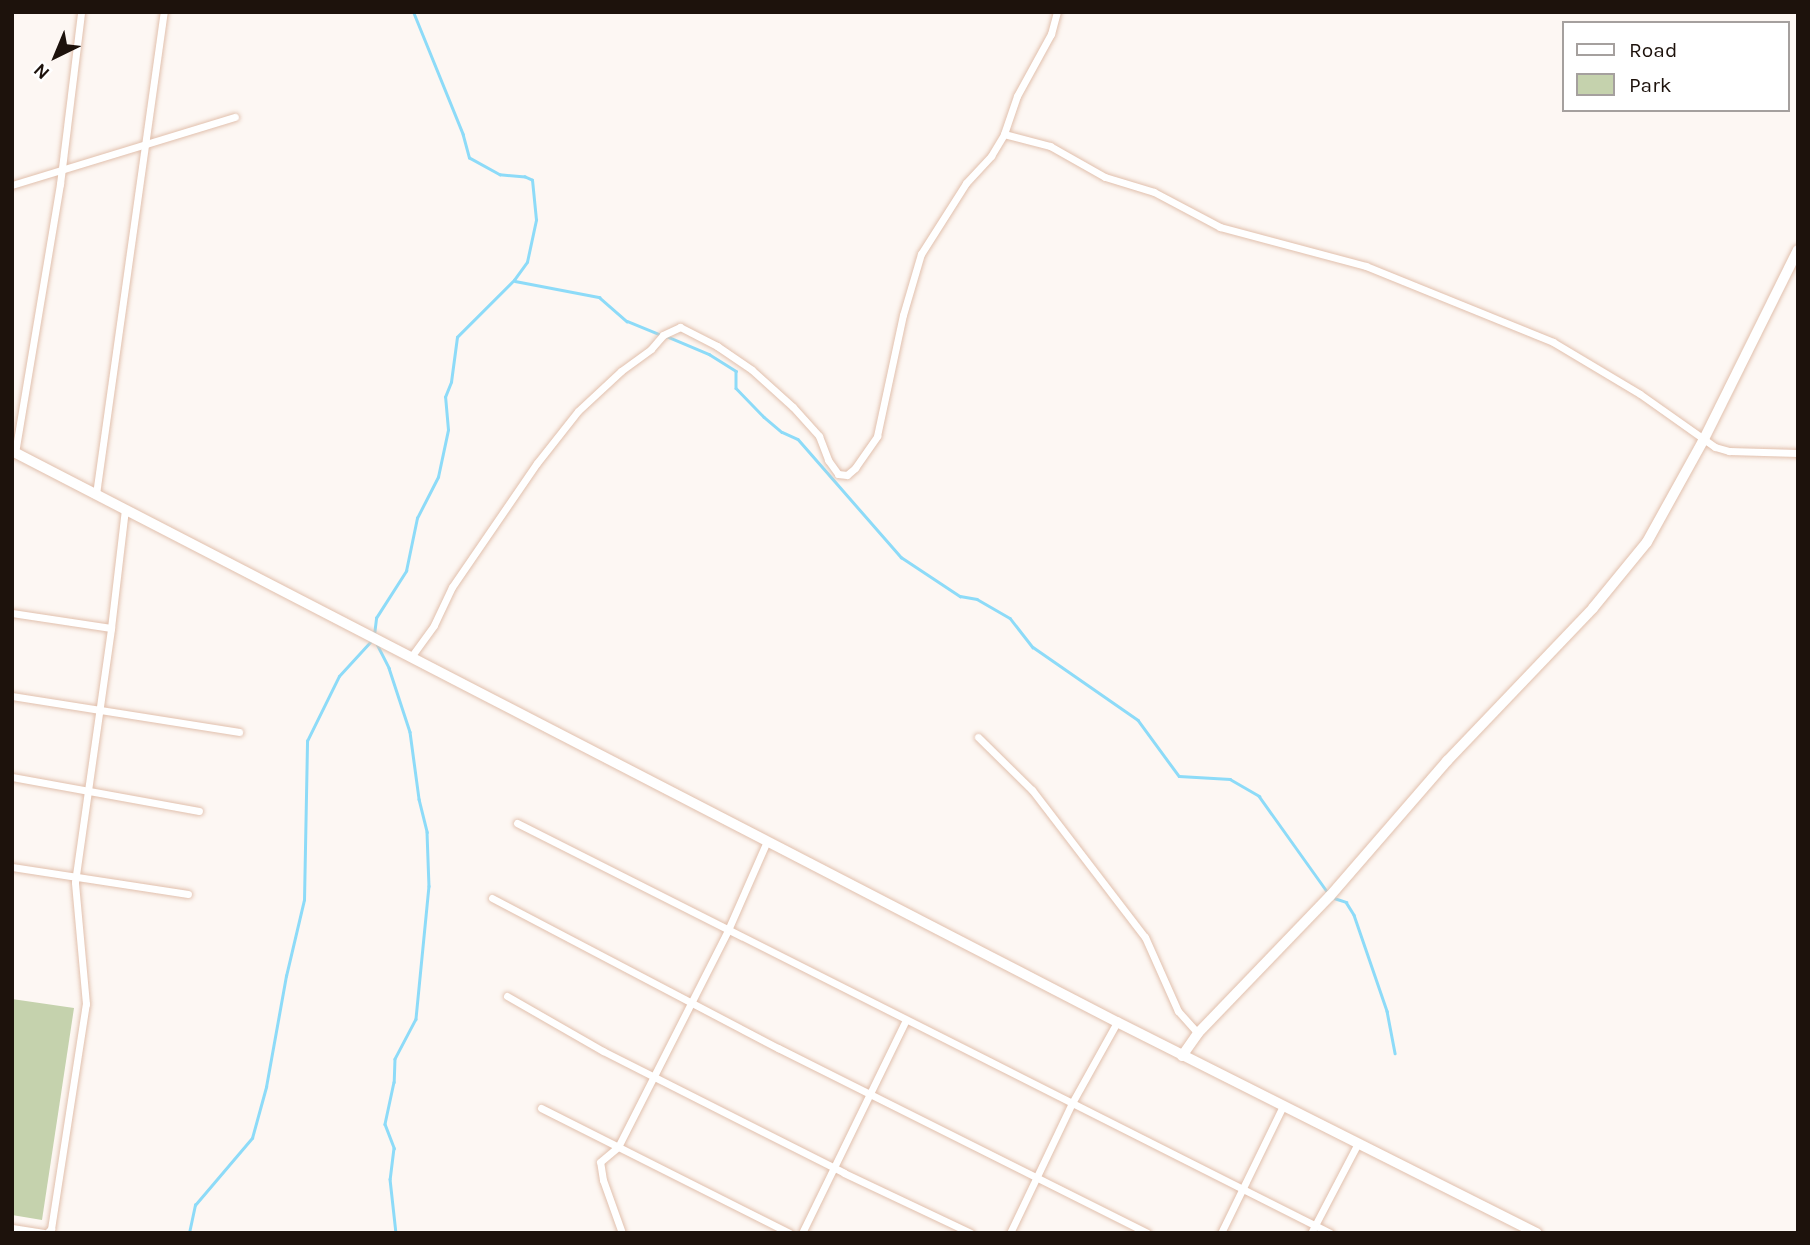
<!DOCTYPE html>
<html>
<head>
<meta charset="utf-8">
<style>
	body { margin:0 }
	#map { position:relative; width:1810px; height:1245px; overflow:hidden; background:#fdf7f3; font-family:Karla,sans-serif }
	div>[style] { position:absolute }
	.green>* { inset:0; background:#c5d2ad }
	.stream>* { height:2.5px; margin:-1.25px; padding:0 1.25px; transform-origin:1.25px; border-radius:1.25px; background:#8ddbf8 }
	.roads { filter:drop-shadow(0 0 2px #e1c0ad) drop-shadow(0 0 2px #e1c0ad) }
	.street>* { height:7px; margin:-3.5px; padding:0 3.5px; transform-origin:3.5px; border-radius:3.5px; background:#fff }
	.secondary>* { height:10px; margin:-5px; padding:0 5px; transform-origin:5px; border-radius:5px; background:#fff }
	span { translate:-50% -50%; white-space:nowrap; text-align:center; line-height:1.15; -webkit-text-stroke:5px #fff; paint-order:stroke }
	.frame { position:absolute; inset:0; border:14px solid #1d120c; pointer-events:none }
	.legend { position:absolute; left:1562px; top:21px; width:228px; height:91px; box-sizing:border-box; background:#fff; border:2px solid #a5a09e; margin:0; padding:9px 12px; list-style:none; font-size:21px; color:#1d120c }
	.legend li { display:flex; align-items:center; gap:14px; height:35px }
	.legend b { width:35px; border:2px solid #a5a09e }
	.north { position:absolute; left:21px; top:21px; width:70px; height:70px; -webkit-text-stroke:5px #fff; paint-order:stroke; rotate:223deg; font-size:19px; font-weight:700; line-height:28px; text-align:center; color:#1d120c }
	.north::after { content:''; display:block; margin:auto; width:24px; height:32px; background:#1d120c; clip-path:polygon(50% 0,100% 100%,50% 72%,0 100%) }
</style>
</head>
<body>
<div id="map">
	<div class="green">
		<i style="clip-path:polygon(12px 999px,74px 1008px,42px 1220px,12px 1215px)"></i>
	</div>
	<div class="stream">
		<i style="left:515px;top:281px;width:86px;rotate:10.8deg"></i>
		<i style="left:599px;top:297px;width:37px;rotate:41deg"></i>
		<i style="left:627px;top:321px;width:35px;rotate:22deg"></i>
		<i style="left:666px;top:336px;width:47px;rotate:22.7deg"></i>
		<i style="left:709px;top:354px;width:32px;rotate:32deg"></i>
		<i style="left:736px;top:371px;width:17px;rotate:90deg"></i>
		<i style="left:736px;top:388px;width:40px;rotate:46deg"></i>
		<i style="left:764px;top:417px;width:23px;rotate:40deg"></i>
		<i style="left:782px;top:432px;width:17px;rotate:24deg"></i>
		<i style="left:798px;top:439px;width:157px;rotate:48.9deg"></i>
		<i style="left:901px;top:557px;width:71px;rotate:33.5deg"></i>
		<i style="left:960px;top:596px;width:17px;rotate:10deg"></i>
		<i style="left:977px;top:599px;width:38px;rotate:30deg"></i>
		<i style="left:1010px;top:618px;width:37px;rotate:52deg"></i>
		<i style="left:1033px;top:647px;width:128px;rotate:34.8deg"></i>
		<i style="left:1138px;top:720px;width:69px;rotate:53.8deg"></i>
		<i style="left:1179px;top:776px;width:51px;rotate:3.4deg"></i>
		<i style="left:1230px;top:779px;width:34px;rotate:30deg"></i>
		<i style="left:1259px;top:796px;width:120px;rotate:54.5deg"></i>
		<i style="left:374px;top:635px;width:17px;rotate:-83deg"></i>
		<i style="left:376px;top:618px;width:56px;rotate:-57.4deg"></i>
		<i style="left:406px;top:571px;width:54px;rotate:-78.3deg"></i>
		<i style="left:417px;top:518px;width:46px;rotate:-62.9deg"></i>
		<i style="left:438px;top:477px;width:48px;rotate:-78deg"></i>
		<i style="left:448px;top:430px;width:33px;rotate:-95deg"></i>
		<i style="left:445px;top:397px;width:16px;rotate:-68deg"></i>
		<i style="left:451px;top:382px;width:45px;rotate:-82.4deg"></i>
		<i style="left:457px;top:337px;width:81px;rotate:-45deg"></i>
		<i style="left:514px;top:280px;width:22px;rotate:-54deg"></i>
		<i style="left:527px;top:262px;width:43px;rotate:-77.9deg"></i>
		<i style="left:536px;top:220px;width:40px;rotate:-95.7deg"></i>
		<i style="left:532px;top:180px;width:8px;rotate:-157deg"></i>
		<i style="left:525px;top:177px;width:25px;rotate:-175deg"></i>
		<i style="left:500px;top:175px;width:35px;rotate:-151deg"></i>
		<i style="left:469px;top:158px;width:24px;rotate:-105deg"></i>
		<i style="left:463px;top:135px;width:133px;rotate:-112.1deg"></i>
		<i style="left:377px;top:644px;width:27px;rotate:63deg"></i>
		<i style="left:389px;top:668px;width:67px;rotate:71.8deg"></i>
		<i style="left:410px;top:732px;width:68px;rotate:82.3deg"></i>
		<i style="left:419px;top:799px;width:34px;rotate:76deg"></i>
		<i style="left:427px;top:832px;width:54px;rotate:87.9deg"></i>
		<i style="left:429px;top:886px;width:134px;rotate:95.6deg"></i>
		<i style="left:416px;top:1019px;width:45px;rotate:117.7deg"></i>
		<i style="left:395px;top:1059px;width:23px;rotate:92deg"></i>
		<i style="left:394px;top:1082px;width:43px;rotate:102.1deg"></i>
		<i style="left:385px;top:1124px;width:26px;rotate:69deg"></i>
		<i style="left:394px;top:1148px;width:31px;rotate:97deg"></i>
		<i style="left:390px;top:1179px;width:54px;rotate:83.7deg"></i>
		<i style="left:1334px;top:898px;width:13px;rotate:18deg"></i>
		<i style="left:1346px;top:902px;width:15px;rotate:58deg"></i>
		<i style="left:1354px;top:915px;width:102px;rotate:71deg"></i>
		<i style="left:1387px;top:1011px;width:43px;rotate:79.2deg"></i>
		<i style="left:189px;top:1233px;width:29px;rotate:-78deg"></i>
		<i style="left:195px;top:1205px;width:88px;rotate:-49.6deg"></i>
		<i style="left:252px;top:1138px;width:53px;rotate:-74.6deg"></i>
		<i style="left:266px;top:1087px;width:113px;rotate:-79.8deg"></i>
		<i style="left:286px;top:976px;width:78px;rotate:-76.7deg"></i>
		<i style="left:304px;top:900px;width:159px;rotate:-88.9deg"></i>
		<i style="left:307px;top:741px;width:72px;rotate:-63.8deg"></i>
		<i style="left:339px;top:676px;width:49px;rotate:-47.5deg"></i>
	</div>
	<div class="roads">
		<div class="street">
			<i style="left:1004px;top:134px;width:48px;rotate:14.6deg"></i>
			<i style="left:1050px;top:146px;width:63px;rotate:29.4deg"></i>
			<i style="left:1105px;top:177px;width:51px;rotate:17deg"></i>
			<i style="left:1154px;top:192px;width:75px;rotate:27.9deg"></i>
			<i style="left:1220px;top:227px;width:151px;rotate:15deg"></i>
			<i style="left:1366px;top:266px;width:202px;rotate:22.1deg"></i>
			<i style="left:1553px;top:342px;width:101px;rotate:30.9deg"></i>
			<i style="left:1640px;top:394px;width:92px;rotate:35.2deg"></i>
			<i style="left:1715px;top:447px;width:15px;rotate:16deg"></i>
			<i style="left:1729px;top:451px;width:69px;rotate:1.7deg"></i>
			<i style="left:12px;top:185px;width:233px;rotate:-17deg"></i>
			<i style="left:15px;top:453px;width:273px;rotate:-80.5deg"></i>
			<i style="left:60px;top:184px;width:173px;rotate:-83deg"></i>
			<i style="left:96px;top:494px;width:487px;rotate:-82deg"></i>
			<i style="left:12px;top:613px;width:100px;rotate:8.6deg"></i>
			<i style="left:411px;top:657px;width:39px;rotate:-54deg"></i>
			<i style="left:434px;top:625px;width:42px;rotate:-64.7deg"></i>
			<i style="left:452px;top:587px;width:150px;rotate:-55.6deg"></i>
			<i style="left:537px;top:463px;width:66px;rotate:-51.7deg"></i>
			<i style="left:578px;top:411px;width:59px;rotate:-42.9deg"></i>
			<i style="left:621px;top:371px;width:37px;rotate:-36deg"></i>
			<i style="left:651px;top:349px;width:18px;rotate:-49deg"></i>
			<i style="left:663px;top:335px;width:19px;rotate:-25deg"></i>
			<i style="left:680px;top:327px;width:42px;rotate:27.2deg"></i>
			<i style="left:717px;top:346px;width:42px;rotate:34.4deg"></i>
			<i style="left:752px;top:370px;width:55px;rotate:42.1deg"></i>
			<i style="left:793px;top:407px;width:39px;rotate:48deg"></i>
			<i style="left:819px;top:436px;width:26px;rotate:69deg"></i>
			<i style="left:828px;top:460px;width:17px;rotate:54deg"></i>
			<i style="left:838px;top:474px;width:9px;rotate:6deg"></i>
			<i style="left:847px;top:475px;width:11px;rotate:-41deg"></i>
			<i style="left:855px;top:468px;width:39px;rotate:-55deg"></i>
			<i style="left:877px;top:436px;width:124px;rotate:-77.9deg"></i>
			<i style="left:903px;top:315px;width:64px;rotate:-73.6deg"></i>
			<i style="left:921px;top:254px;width:84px;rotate:-57.6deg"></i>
			<i style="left:966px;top:183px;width:37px;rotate:-47deg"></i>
			<i style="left:991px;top:156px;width:26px;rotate:-59deg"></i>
			<i style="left:1004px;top:134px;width:40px;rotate:-71.1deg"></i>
			<i style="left:1017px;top:96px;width:71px;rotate:-61.3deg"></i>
			<i style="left:1051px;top:34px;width:23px;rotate:-75deg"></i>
			<i style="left:12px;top:696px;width:230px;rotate:9deg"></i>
			<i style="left:978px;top:737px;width:76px;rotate:44.5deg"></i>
			<i style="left:1032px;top:790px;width:185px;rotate:52.5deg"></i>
			<i style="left:1145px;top:937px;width:81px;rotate:66deg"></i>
			<i style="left:1178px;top:1011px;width:30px;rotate:48deg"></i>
			<i style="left:12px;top:777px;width:190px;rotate:10.3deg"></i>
			<i style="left:517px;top:823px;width:911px;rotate:26.76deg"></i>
			<i style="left:12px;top:867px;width:178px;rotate:8.7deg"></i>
			<i style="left:492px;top:898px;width:323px;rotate:27.7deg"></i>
			<i style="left:778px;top:1048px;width:413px;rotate:26.6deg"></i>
			<i style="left:507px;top:996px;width:111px;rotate:29.8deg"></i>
			<i style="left:603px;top:1051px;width:270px;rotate:26.8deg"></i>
			<i style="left:844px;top:1173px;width:140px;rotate:25.3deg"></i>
			<i style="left:541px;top:1108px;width:279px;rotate:26.7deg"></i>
			<i style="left:12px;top:1228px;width:32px;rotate:9deg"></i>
			<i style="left:47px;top:1233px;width:6px;rotate:-45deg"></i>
			<i style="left:51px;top:1229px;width:228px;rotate:-81.2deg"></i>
			<i style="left:86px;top:1004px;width:122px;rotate:-95.2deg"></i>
			<i style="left:75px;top:882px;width:257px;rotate:-81.9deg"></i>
			<i style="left:111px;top:628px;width:120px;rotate:-83.3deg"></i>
			<i style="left:622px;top:1233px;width:56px;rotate:-109.7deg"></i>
			<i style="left:603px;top:1180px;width:18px;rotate:-99deg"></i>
			<i style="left:600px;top:1162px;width:23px;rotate:-40deg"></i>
			<i style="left:618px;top:1147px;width:243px;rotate:-63.1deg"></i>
			<i style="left:728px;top:930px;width:97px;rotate:-66.3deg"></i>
			<i style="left:802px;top:1233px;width:237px;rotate:-64deg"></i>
			<i style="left:1010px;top:1233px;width:144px;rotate:-64.5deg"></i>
			<i style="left:1072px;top:1103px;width:93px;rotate:-60.9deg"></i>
			<i style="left:1221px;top:1233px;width:141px;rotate:-64deg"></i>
			<i style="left:1311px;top:1233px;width:102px;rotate:-62.4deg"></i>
		</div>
		<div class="secondary">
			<i style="left:12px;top:451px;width:1244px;rotate:27.33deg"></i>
			<i style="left:1117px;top:1022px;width:470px;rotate:26.7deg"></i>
			<i style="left:1182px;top:1056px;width:28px;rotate:-55deg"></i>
			<i style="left:1198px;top:1033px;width:190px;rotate:-46.1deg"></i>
			<i style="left:1330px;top:896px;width:179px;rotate:-49.1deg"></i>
			<i style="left:1447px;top:761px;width:211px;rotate:-46.3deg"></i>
			<i style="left:1593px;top:608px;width:85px;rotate:-50.7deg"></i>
			<i style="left:1647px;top:542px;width:115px;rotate:-61deg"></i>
			<i style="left:1703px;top:441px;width:213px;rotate:-63.6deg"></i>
		</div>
	</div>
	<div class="frame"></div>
	<ul class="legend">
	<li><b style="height:9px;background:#fff"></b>Road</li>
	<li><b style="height:19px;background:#c5d2ad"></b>Park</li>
	</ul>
	<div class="north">N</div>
</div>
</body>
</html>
